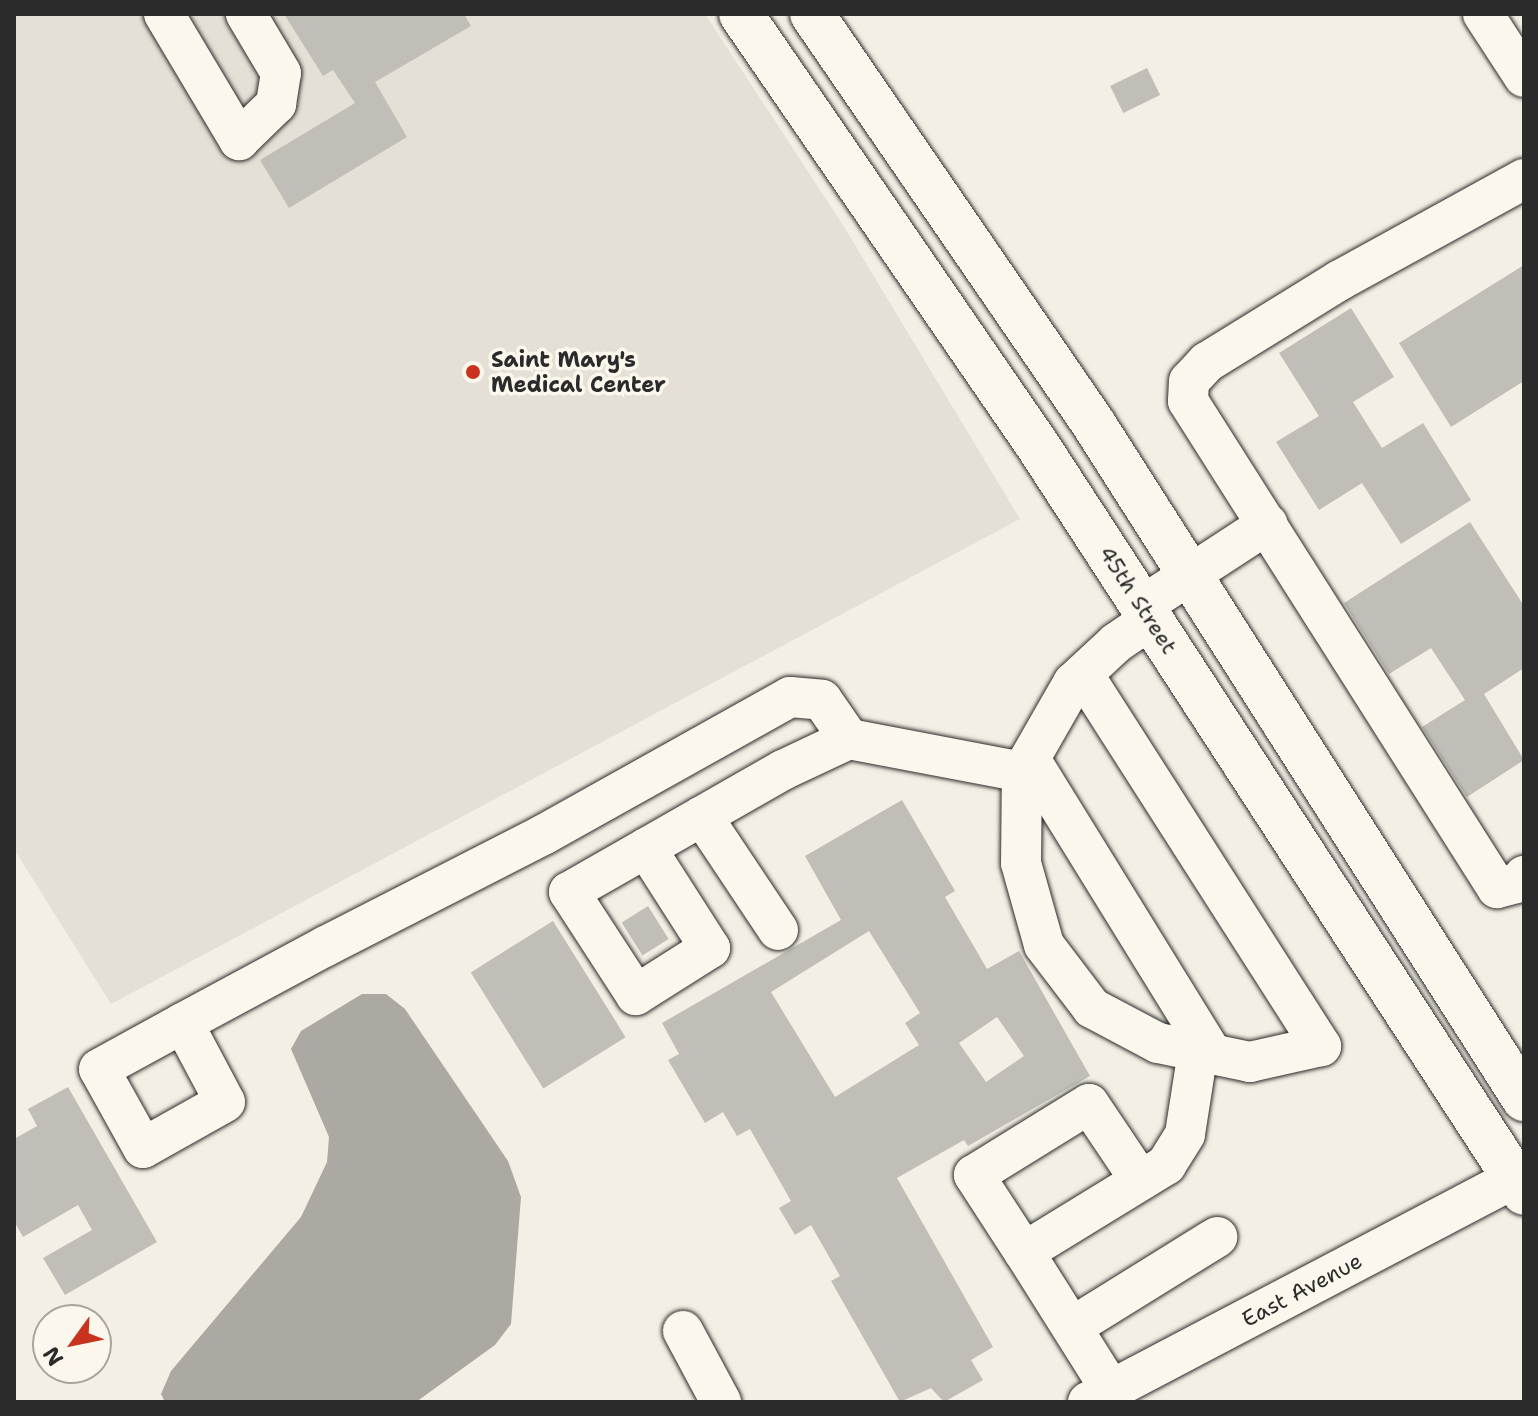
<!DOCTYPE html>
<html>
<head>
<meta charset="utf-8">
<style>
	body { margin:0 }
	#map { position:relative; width:1538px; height:1416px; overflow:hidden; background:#f3efe4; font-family:"Shantell Sans",sans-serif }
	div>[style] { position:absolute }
	.built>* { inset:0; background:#e4e0d6 }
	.water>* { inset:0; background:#aca9a2 }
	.building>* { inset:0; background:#c0beb6; transform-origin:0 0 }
	.roads { filter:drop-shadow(0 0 2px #2b2b2b) drop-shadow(0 0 2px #2b2b2b) }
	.minor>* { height:40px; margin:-20px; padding:0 20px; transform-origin:20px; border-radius:20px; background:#fbf7ec }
	.major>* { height:44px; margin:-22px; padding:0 22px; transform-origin:22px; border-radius:22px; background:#fbf7ec }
	.dots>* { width:22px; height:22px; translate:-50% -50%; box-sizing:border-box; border:4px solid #fbf7ec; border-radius:50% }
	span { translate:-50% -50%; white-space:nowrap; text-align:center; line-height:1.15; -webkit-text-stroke:7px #fbf7ec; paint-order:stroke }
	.poi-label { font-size:22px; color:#2b2b2b; font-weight:700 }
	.left { translate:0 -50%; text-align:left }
	.street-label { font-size:22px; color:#2b2b2b }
	.frame { position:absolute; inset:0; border:16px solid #2b2b2b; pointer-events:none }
	.north { position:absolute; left:32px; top:1304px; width:80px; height:80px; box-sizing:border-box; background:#fbf7ec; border:2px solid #a8a59f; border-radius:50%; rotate:237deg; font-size:22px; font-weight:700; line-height:32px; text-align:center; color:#2b2b2b }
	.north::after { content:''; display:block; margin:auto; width:28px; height:36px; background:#c8321e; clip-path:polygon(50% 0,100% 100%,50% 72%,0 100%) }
</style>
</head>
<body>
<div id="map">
	<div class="built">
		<i style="clip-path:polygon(14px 14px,705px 14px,843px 225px,1020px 519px,111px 1004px,14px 849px)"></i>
	</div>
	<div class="water">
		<i style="clip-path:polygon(362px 994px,386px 994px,405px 1009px,508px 1161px,521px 1197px,511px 1324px,495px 1345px,416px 1402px,165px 1402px,161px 1394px,171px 1371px,301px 1217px,327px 1162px,329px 1137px,291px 1049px,301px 1031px)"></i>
	</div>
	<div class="building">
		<i style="clip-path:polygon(284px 14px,464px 14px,471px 26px,375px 82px,407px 137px,289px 208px,260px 160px,355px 103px,333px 70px,323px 76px)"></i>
		<i style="left:1147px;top:68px;width:30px;height:41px;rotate:64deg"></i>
		<i style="clip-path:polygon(1524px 265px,1524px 381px,1451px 427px,1399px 343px)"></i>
		<i style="clip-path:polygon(1351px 308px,1394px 377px,1353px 402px,1382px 448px,1423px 423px,1471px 500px,1401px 544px,1362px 483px,1319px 510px,1276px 442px,1319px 416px,1279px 353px)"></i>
		<i style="clip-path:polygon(1470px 522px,1524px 606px,1524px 668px,1484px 694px,1524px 760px,1467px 797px,1422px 727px,1465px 700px,1431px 648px,1389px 674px,1344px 603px)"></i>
		<i style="clip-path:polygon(evenodd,902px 800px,955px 891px,945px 897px,987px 969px,1019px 951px,1090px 1076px,968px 1146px,964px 1140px,897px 1178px,993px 1347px,971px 1360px,983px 1380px,944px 1402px,931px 1388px,900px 1402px,831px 1281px,840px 1276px,811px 1225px,795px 1235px,779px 1208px,791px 1201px,750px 1129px,737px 1136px,723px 1112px,705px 1123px,668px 1060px,679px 1054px,662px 1023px,841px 920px,805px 856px,902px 800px,869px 931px,920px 1013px,905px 1023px,919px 1045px,835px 1097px,771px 992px,869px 931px,902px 800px,997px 1017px,1024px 1056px,986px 1082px,959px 1043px,997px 1017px)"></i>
		<i style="left:648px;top:906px;width:39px;height:31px;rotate:58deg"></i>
		<i style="left:553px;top:921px;width:137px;height:97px;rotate:58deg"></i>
		<i style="clip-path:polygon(68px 1087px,157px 1242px,65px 1295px,43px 1258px,92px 1230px,78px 1205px,23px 1237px,14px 1221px,14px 1139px,37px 1126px,28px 1109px)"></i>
	</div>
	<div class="roads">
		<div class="minor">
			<i style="left:164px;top:14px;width:147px;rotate:59.2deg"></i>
			<i style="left:239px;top:140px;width:52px;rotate:-44.2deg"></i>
			<i style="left:276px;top:104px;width:31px;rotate:-81deg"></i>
			<i style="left:281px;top:73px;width:69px;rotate:-120.7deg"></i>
			<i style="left:1483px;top:14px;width:75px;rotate:56.9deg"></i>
			<i style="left:1524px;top:179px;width:210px;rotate:151.2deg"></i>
			<i style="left:1340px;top:280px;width:156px;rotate:148.3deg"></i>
			<i style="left:1207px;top:362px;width:26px;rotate:133deg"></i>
			<i style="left:1189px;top:381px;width:20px;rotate:93deg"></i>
			<i style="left:1188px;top:401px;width:577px;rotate:57.6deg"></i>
			<i style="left:1497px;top:888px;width:25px;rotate:-14deg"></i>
			<i style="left:1521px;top:882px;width:7px;rotate:-63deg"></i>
			<i style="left:1142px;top:606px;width:150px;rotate:-33.1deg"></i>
			<i style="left:1083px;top:674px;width:442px;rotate:57.4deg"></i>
			<i style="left:1321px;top:1046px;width:73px;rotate:167.3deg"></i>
			<i style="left:1250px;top:1062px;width:94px;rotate:-168.3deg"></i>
			<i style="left:1158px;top:1043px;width:75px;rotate:-152.1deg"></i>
			<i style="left:1092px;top:1008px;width:79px;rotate:-127.3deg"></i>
			<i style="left:1044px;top:945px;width:85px;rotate:-105.7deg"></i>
			<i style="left:1021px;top:863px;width:91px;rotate:-89.4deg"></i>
			<i style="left:1022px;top:772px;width:103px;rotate:-60.2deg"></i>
			<i style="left:1073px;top:683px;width:59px;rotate:-42.9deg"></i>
			<i style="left:1116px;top:643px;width:42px;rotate:-34.4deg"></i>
			<i style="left:1030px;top:759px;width:347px;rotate:58.3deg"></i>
			<i style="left:702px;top:816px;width:137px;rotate:56.3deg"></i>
			<i style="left:646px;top:848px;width:119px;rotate:57.4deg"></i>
			<i style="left:710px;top:948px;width:88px;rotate:147.6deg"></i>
			<i style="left:636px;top:995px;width:123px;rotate:-123deg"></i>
			<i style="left:569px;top:892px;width:246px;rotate:-29.7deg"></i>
			<i style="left:783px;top:770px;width:73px;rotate:-25.2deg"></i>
			<i style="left:849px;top:739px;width:176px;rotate:10.8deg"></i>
			<i style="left:183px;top:1023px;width:89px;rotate:62deg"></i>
			<i style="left:225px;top:1102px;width:94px;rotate:150.7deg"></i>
			<i style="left:143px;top:1148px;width:90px;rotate:-119.1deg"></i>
			<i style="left:99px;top:1069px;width:96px;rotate:-28.7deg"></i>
			<i style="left:183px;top:1023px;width:162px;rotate:-28.3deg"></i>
			<i style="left:326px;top:946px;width:244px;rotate:-27.1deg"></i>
			<i style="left:543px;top:835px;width:283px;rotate:-29.2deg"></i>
			<i style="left:790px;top:697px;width:32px;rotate:5deg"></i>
			<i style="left:822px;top:700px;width:47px;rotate:55.3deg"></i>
			<i style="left:1024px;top:1252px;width:92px;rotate:-123deg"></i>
			<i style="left:974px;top:1175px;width:135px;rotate:-31.7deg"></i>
			<i style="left:1089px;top:1104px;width:92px;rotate:56.1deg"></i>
			<i style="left:1072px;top:1327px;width:171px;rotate:-31.8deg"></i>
			<i style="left:683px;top:1331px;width:81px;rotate:61.8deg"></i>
			<i style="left:1111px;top:1390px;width:163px;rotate:-122.2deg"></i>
			<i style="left:1024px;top:1252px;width:167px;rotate:-31.5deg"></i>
			<i style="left:1166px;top:1165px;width:36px;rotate:-58deg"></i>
			<i style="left:1185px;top:1134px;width:84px;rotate:-81.1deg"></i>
			<i style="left:1088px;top:1402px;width:482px;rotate:-27.7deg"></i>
		</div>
		<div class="major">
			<i style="left:741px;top:14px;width:524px;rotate:55.49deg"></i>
			<i style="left:1038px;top:446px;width:891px;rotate:56.95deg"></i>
			<i style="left:812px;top:14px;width:496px;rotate:55.5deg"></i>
			<i style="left:1093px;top:423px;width:802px;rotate:57.48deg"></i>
		</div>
	</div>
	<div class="dots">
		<i style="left:473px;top:372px;background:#c8321e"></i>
	</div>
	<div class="poi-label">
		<span class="left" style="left:491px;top:372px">Saint Mary's<br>Medical Center</span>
	</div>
	<div class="street-label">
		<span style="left:1138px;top:600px;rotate:57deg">45th Street</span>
		<span style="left:1302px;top:1290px;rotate:-28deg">East Avenue</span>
	</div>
	<div class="frame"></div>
	<div class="north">N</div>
</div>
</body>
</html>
